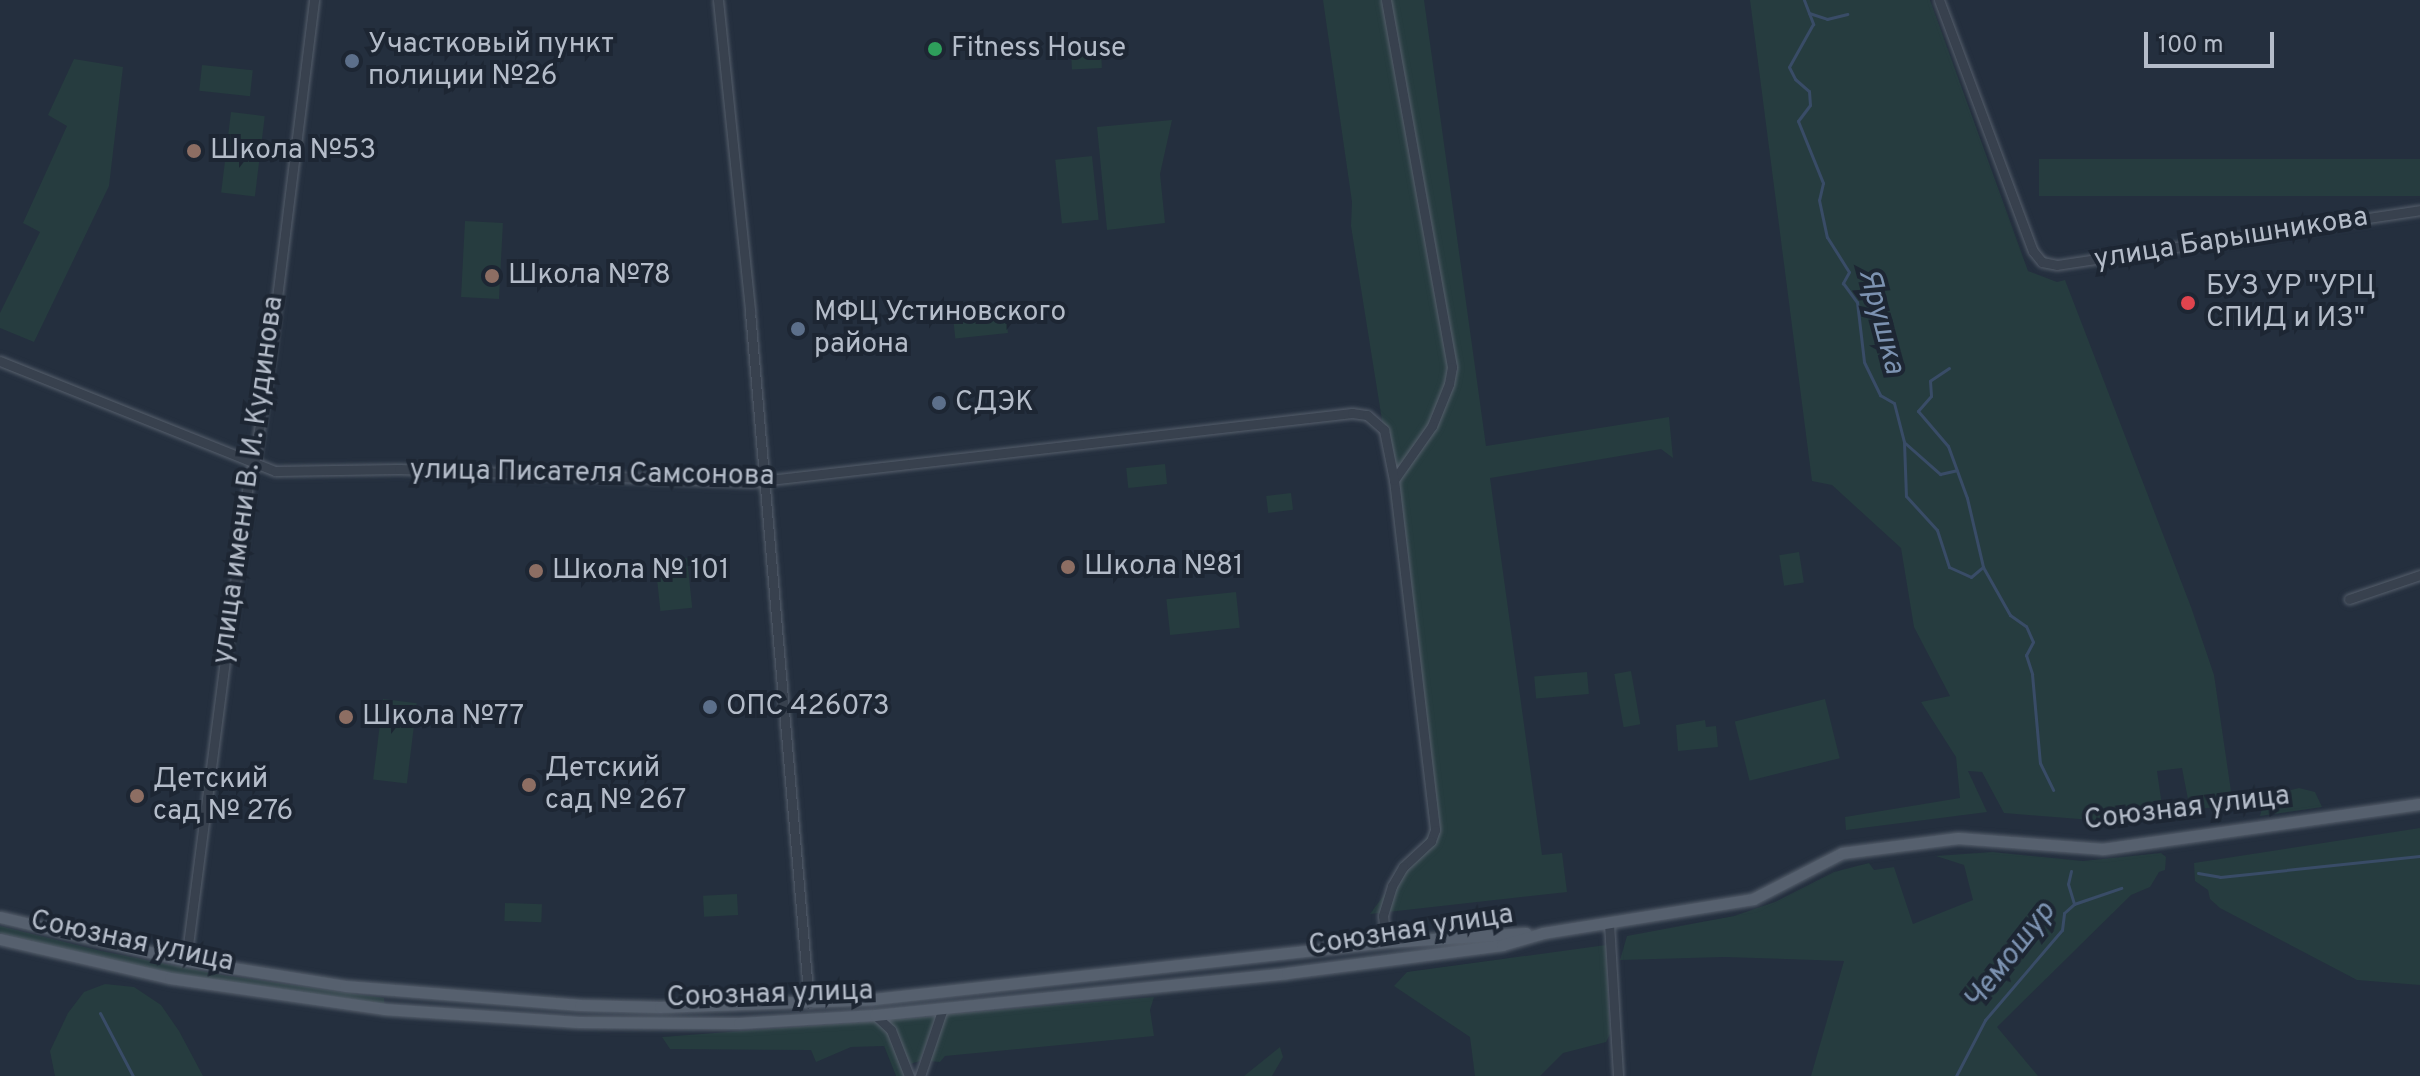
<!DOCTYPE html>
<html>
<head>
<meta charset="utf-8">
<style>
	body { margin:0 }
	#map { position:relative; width:2420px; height:1076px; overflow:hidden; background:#242f3e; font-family:Overpass,sans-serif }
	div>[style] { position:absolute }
	.green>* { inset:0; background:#263c3f; transform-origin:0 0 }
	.stream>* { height:3px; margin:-1.5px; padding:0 1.5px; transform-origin:1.5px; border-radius:1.5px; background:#394c67 }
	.roads { filter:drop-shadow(0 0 2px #565f6c) drop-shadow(0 0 2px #565f6c) }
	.minor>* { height:9px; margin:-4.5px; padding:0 4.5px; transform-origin:4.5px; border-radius:4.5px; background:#38414e }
	.major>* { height:11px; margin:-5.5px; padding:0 5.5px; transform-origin:5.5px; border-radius:5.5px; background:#56606e }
	.dots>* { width:22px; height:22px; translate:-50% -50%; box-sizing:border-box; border:4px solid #1d2633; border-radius:50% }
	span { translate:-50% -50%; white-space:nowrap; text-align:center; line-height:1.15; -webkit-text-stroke:8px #1d2633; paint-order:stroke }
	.poi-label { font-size:28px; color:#b4bcc9 }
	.left { translate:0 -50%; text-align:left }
	.street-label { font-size:28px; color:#b4bcc9 }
	.water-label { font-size:30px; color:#7c92b1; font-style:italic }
	.scale { position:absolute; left:2144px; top:32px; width:130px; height:36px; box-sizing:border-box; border:4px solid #b4bcc9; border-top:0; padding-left:10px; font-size:24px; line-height:28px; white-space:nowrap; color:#b4bcc9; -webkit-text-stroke:6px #1d2633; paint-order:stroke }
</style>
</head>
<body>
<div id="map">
	<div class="green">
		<i style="clip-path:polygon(1323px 0,1424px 0,1486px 446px,1669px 417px,1673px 458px,1661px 449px,1490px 478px,1542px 855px,1562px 853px,1567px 892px,1370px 914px,1431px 832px,1385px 439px,1351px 226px,1352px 202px)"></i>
		<i style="clip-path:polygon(1750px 0,1930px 0,2028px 271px,2057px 282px,2065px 280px,2191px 607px,2214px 675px,2233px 805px,2190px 810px,2182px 768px,2157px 771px,2163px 813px,2092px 820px,2004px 813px,1982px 772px,1968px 771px,1987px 812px,1846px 830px,1845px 817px,1960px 798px,1956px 757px,1921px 702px,1950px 696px,1914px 627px,1901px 548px,1832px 485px,1812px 481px)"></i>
		<i style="left:1101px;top:51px;width:17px;height:30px;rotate:87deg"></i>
		<i style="clip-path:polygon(74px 59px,123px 67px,109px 186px,34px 342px,0 328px,0 313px,40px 232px,23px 223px,67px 126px,48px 115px)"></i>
		<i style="left:202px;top:65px;width:51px;height:26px;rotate:6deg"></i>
		<i style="left:231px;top:112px;width:34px;height:81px;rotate:7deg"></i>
		<i style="clip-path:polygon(1172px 120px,1160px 174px,1165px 223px,1107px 230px,1097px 127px)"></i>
		<i style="left:1092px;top:156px;width:64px;height:37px;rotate:84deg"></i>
		<i style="left:2420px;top:159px;width:37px;height:381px;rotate:90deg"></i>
		<i style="left:465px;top:221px;width:38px;height:76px;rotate:3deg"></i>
		<i style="left:1006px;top:314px;width:19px;height:53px;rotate:84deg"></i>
		<i style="left:1165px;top:464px;width:20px;height:39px;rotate:84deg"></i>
		<i style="left:1291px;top:493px;width:17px;height:25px;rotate:83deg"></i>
		<i style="left:1799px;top:552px;width:31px;height:20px;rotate:81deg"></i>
		<i style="left:687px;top:558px;width:50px;height:32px;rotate:84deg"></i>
		<i style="left:1236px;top:592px;width:36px;height:70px;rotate:84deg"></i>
		<i style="left:1631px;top:671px;width:54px;height:17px;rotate:80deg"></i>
		<i style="left:1587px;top:672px;width:22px;height:53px;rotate:85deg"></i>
		<i style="left:383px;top:699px;width:34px;height:81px;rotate:7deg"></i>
		<i style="left:1825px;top:699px;width:61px;height:93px;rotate:76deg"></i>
		<i style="clip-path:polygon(1705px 720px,1706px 727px,1716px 726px,1718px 747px,1678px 751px,1676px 725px)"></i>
		<i style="clip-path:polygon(2299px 788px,2315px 792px,2322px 807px,2260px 816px,2264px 800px,2270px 795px)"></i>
		<i style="clip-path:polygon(2420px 828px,2420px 985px,2357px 980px,2220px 908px,2210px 899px,2208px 890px,2195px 881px,2194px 863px)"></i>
		<i style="clip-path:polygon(1992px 852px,2083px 861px,2161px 853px,2166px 857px,2165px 870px,2159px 872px,2150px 887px,2131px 895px,1997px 1027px,2038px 1076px,1811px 1076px,1844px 961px,1724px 957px,1620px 960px,1627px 936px,1734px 916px,1775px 902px,1834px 872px,1869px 863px,1874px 870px,1894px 867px,1913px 924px,1973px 900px,1964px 865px,1936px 856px)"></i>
		<i style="left:737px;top:894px;width:21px;height:34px;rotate:87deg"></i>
		<i style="left:505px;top:903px;width:37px;height:18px;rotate:2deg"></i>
		<i style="clip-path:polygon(0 926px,101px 951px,222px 975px,384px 998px,384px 1004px,222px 983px,117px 962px,0 933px)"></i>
		<i style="clip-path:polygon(1606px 945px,1610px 1034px,1606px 1042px,1563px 1053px,1540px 1076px,1475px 1076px,1470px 1037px,1394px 986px,1407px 972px)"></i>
		<i style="clip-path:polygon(105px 984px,134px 987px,161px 1005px,179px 1031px,203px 1076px,55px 1076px,50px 1051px,68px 1013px,84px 992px)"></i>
		<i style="clip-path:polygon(1154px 997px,1150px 1010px,1154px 1036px,945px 1056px,940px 1062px,928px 1061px,944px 1016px,949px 1014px)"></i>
		<i style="clip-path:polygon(936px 1016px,920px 1061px,910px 1064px,888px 1020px)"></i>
		<i style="clip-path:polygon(875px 1021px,890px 1032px,906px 1076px,896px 1076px,884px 1046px,851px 1047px,816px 1062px,811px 1050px,670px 1049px,662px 1037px)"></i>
		<i style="clip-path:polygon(1280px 1047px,1283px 1057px,1272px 1076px,1244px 1076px)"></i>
	</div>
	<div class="stream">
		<i style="left:1804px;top:0;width:26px;rotate:69deg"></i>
		<i style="left:1813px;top:24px;width:49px;rotate:119.2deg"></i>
		<i style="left:1789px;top:67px;width:13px;rotate:63deg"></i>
		<i style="left:1795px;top:79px;width:18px;rotate:41deg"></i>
		<i style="left:1809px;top:91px;width:14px;rotate:86deg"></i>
		<i style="left:1810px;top:105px;width:20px;rotate:127deg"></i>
		<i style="left:1798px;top:121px;width:67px;rotate:68deg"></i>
		<i style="left:1823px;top:183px;width:17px;rotate:103deg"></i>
		<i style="left:1819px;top:200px;width:38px;rotate:78deg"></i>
		<i style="left:1827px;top:237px;width:41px;rotate:57.8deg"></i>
		<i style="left:1849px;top:272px;width:13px;rotate:119deg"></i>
		<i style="left:1843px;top:283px;width:24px;rotate:54deg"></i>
		<i style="left:1857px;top:302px;width:60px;rotate:83.3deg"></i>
		<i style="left:1864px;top:362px;width:37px;rotate:64deg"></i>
		<i style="left:1880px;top:395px;width:16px;rotate:30deg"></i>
		<i style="left:1894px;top:403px;width:40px;rotate:75.6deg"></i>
		<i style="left:1904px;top:442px;width:54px;rotate:87.9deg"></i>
		<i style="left:1906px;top:496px;width:46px;rotate:47.6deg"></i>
		<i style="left:1937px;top:530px;width:39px;rotate:72deg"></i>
		<i style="left:1949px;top:567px;width:24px;rotate:24deg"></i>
		<i style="left:1971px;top:577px;width:16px;rotate:-40deg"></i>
		<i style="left:1983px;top:567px;width:55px;rotate:60.6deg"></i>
		<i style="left:2010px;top:615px;width:19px;rotate:35deg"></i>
		<i style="left:2026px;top:626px;width:17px;rotate:66deg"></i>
		<i style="left:2033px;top:642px;width:15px;rotate:118deg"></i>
		<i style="left:2026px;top:655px;width:20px;rotate:72deg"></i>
		<i style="left:2032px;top:674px;width:89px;rotate:84.9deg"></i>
		<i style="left:2040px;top:763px;width:30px;rotate:64deg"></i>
		<i style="left:1809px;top:13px;width:19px;rotate:18deg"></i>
		<i style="left:1827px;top:19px;width:21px;rotate:-14deg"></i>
		<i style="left:1949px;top:368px;width:23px;rotate:146deg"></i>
		<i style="left:1930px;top:381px;width:15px;rotate:86deg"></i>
		<i style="left:1931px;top:396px;width:20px;rotate:131deg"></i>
		<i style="left:1918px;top:411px;width:46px;rotate:49.4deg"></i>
		<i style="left:1948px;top:446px;width:55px;rotate:69.9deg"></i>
		<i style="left:1967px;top:498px;width:71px;rotate:76.9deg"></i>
		<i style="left:1905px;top:443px;width:47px;rotate:41.5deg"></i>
		<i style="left:1940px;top:474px;width:17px;rotate:-13deg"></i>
		<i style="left:2071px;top:871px;width:13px;rotate:103deg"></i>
		<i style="left:2068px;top:884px;width:21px;rotate:73deg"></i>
		<i style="left:2198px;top:873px;width:22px;rotate:10deg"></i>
		<i style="left:2220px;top:877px;width:201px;rotate:-6deg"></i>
		<i style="left:100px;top:1013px;width:71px;rotate:62.4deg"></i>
		<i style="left:1956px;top:1076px;width:63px;rotate:-62.6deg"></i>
		<i style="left:1985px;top:1020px;width:118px;rotate:-49.5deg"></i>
		<i style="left:2062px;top:930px;width:17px;rotate:-83deg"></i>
		<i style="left:2064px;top:913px;width:13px;rotate:-42deg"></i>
		<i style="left:2074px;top:904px;width:50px;rotate:-18.8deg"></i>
	</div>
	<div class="roads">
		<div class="minor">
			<i style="left:718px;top:0;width:314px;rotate:84.1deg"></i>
			<i style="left:750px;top:312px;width:694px;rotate:85.12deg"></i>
			<i style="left:1386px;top:0;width:373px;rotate:79.8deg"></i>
			<i style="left:1452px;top:367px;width:17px;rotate:100deg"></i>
			<i style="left:1449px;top:384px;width:45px;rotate:112deg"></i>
			<i style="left:1432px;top:426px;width:66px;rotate:125.1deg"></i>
			<i style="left:1394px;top:480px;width:352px;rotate:83.3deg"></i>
			<i style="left:1435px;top:830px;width:12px;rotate:110deg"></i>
			<i style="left:1431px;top:841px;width:38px;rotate:137deg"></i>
			<i style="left:1403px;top:867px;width:22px;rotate:120deg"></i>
			<i style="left:1392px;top:886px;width:31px;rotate:107deg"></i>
			<i style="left:1383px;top:916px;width:26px;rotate:83deg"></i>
			<i style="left:1939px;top:0;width:268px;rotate:69.5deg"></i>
			<i style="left:2033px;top:251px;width:14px;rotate:51deg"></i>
			<i style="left:2042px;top:262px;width:15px;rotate:11deg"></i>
			<i style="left:2057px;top:265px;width:367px;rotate:-8.6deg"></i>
			<i style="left:0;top:361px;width:296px;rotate:21.8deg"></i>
			<i style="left:275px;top:471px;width:124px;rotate:-0.9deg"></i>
			<i style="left:399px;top:469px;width:353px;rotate:2.1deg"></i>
			<i style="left:752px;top:482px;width:604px;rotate:-6.56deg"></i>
			<i style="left:1352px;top:413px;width:15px;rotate:8deg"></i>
			<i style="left:1367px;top:415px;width:23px;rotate:41deg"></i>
			<i style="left:1384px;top:430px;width:51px;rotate:78.7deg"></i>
			<i style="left:2349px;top:599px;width:75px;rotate:-18.7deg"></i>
			<i style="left:1609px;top:923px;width:153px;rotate:86.6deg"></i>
			<i style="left:183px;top:960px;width:16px;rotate:-72deg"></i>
			<i style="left:188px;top:945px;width:474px;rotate:-82.6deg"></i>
			<i style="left:249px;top:475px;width:11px;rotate:-63deg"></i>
			<i style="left:254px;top:465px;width:112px;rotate:-81.8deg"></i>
			<i style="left:270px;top:354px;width:357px;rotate:-82.9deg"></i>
			<i style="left:875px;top:1015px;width:22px;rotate:43deg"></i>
			<i style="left:891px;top:1030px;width:49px;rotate:68.6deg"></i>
			<i style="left:920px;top:1076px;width:72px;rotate:-71.3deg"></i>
		</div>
		<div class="major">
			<i style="left:0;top:917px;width:188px;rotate:13.2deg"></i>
			<i style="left:183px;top:960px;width:164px;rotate:9.1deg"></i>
			<i style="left:345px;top:986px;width:236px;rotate:4.6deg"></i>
			<i style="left:580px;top:1005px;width:80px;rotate:1.4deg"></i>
			<i style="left:660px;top:1007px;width:214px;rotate:-2.1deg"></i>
			<i style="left:874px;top:999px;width:515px;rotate:-6.35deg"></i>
			<i style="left:1386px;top:942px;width:140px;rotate:-3.7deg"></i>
			<i style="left:0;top:939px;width:174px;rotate:12.9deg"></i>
			<i style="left:170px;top:978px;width:216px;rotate:8.2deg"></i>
			<i style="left:384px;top:1009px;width:195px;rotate:3.8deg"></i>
			<i style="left:579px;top:1022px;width:160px;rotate:0.4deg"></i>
			<i style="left:739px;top:1023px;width:136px;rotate:-3.4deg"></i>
			<i style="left:875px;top:1015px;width:414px;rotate:-5.8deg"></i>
			<i style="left:1287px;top:973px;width:217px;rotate:-7.4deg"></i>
			<i style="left:1502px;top:945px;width:43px;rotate:-16.3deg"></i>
			<i style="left:1543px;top:933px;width:213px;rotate:-9.2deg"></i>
			<i style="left:1753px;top:899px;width:100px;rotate:-27.3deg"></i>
			<i style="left:1842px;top:853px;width:117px;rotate:-7.4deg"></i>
			<i style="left:1958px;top:838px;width:145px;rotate:4.3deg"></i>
			<i style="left:2103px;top:849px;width:320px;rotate:-8.1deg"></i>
		</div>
	</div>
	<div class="dots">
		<i style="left:935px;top:49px;background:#2e9e5b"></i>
		<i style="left:352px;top:61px;background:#5c6f8a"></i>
		<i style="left:194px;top:151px;background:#8d6e63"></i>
		<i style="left:492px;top:276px;background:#8d6e63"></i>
		<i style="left:2188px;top:303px;background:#e0444e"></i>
		<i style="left:798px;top:329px;background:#5c6f8a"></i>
		<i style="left:939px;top:403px;background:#5c6f8a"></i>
		<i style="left:1068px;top:567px;background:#8d6e63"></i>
		<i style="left:536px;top:571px;background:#8d6e63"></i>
		<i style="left:710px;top:707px;background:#5c6f8a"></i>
		<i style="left:346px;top:717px;background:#8d6e63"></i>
		<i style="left:529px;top:785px;background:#8d6e63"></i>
		<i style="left:137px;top:796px;background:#8d6e63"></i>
	</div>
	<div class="poi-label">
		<span class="left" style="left:368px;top:61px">Участковый пункт<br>полиции №26</span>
		<span class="left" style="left:951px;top:49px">Fitness House</span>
		<span class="left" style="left:210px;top:151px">Школа №53</span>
		<span class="left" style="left:508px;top:276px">Школа №78</span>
		<span class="left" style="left:2206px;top:303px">БУЗ УР "УРЦ<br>СПИД и ИЗ"</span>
		<span class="left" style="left:814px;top:329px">МФЦ Устиновского<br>района</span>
		<span class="left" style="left:955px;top:403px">СДЭК</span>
		<span class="left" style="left:1084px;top:567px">Школа №81</span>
		<span class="left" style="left:552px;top:571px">Школа № 101</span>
		<span class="left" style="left:726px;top:707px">ОПС 426073</span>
		<span class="left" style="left:362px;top:717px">Школа №77</span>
		<span class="left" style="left:545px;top:785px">Детский<br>сад № 267</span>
		<span class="left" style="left:153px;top:796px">Детский<br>сад № 276</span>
	</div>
	<div class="street-label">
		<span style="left:2231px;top:239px;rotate:-9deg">улица Барышникова</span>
		<span style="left:592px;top:474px;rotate:1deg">улица Писателя Самсонова</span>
		<span style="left:249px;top:480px;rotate:-82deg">улица имени В. И. Кудинова</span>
		<span style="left:2187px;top:809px;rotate:-7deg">Союзная улица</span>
		<span style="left:1411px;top:931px;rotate:-9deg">Союзная улица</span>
		<span style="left:132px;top:942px;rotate:12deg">Союзная улица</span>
		<span style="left:770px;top:995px;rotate:-2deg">Союзная улица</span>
	</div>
	<div class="water-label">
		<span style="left:1880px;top:322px;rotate:75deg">Ярушка</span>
		<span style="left:2011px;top:957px;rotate:-52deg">Чемошур</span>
	</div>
	<div class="scale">100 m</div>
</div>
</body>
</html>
